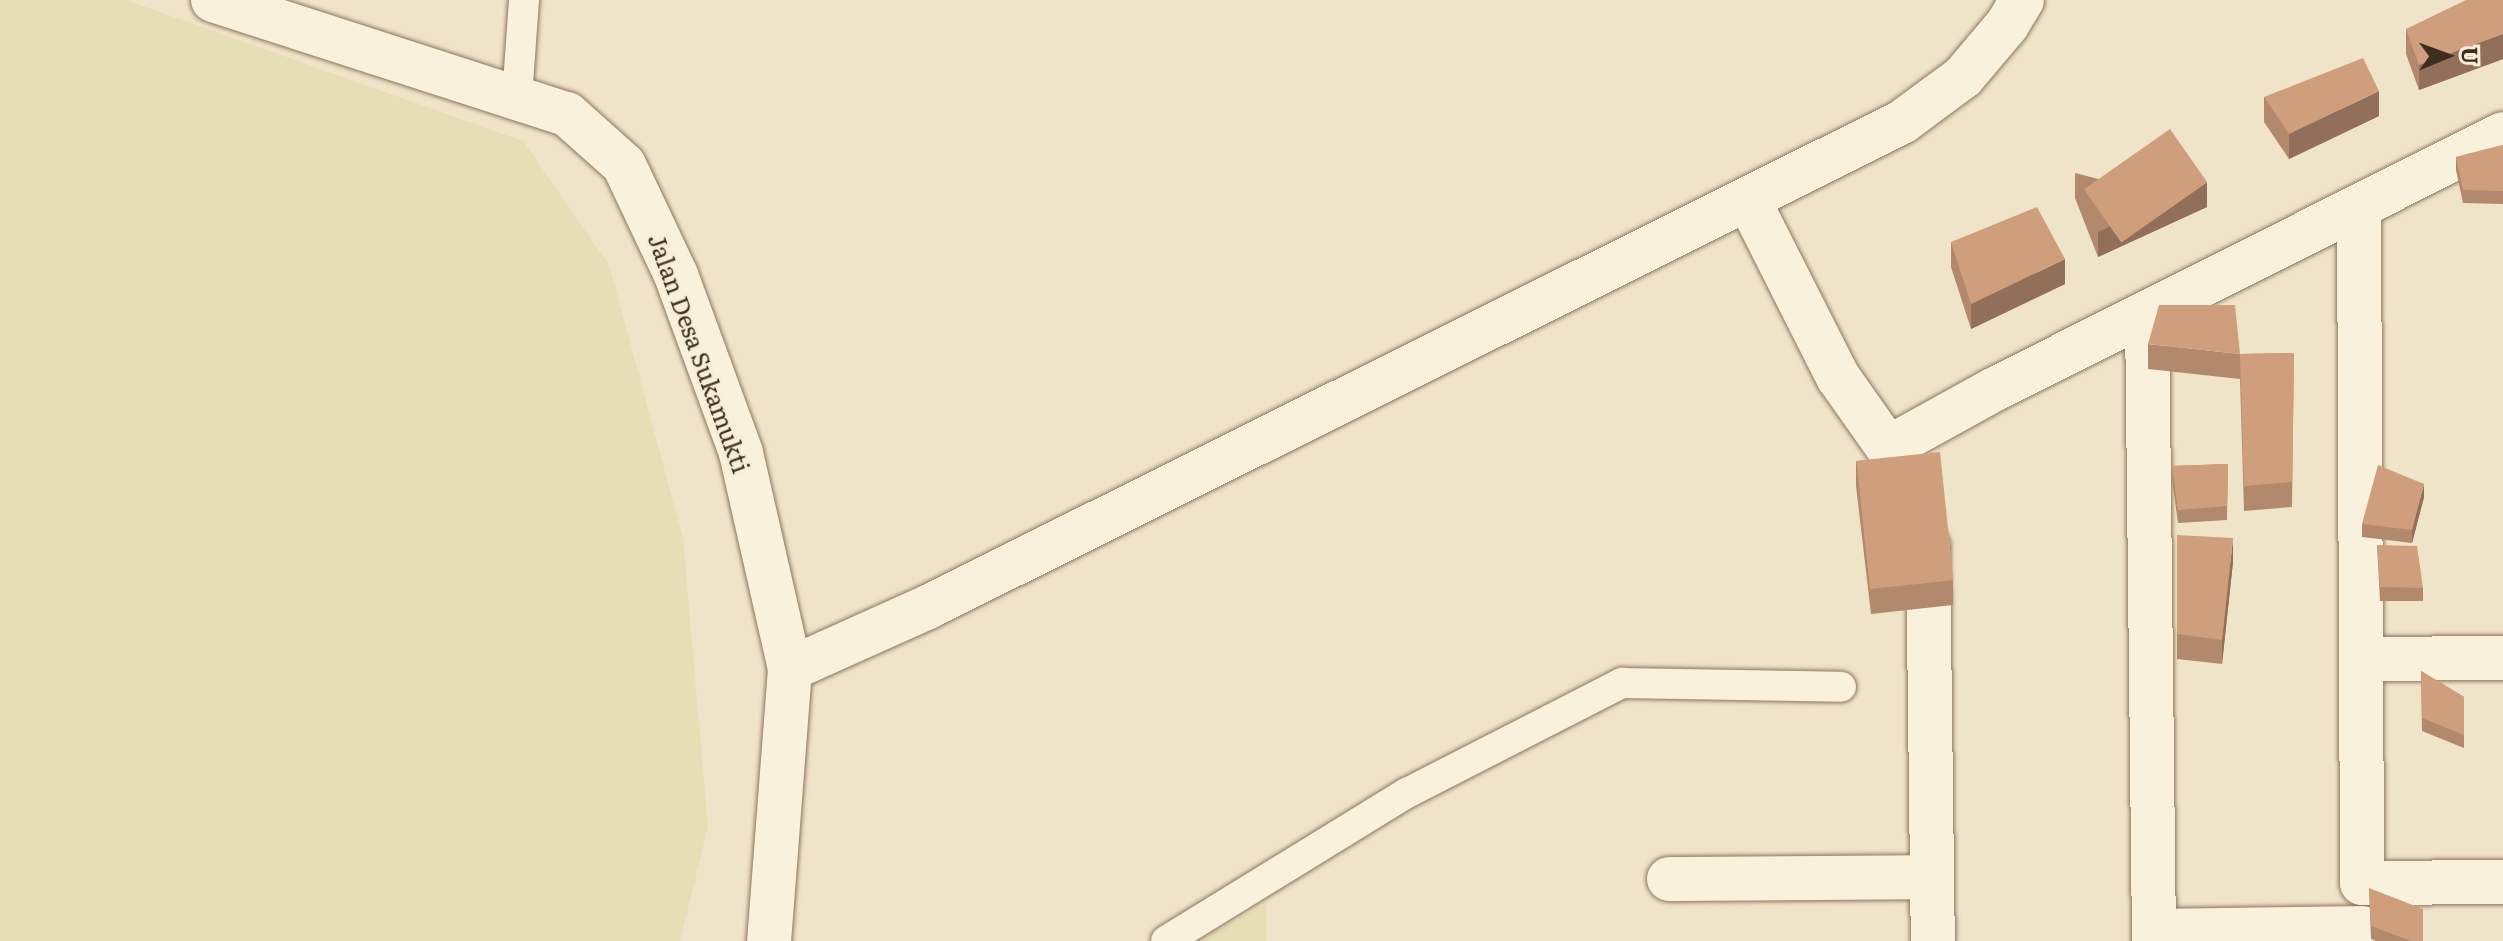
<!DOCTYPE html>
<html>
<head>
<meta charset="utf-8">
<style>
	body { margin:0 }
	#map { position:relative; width:2503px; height:941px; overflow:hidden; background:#f0e4c8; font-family:Literata,serif }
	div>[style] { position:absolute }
	.farmland>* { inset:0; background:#e6deb5 }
	.roads { filter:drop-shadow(0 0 2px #8d765c) drop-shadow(0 0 2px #8d765c) }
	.lane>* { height:30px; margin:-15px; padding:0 15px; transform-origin:15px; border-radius:15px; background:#faf1dc }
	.street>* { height:44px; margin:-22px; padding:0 22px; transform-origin:22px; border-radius:22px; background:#faf1dc }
	.wall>* { inset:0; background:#b2896c }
	.shaded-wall>* { inset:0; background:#916f58 }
	.building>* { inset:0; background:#cf9f7d; transform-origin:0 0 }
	span { translate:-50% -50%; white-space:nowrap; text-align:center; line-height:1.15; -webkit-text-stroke:6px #f7eed8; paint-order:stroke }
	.street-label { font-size:24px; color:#3d2e20 }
	.north { position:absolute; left:2407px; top:16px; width:80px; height:80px; -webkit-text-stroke:6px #f7eed8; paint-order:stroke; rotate:89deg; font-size:22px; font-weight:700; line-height:32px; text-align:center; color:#3d2e20 }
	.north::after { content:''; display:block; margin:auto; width:28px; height:36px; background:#3d2e20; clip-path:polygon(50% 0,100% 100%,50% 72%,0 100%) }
</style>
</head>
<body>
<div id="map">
	<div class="farmland">
		<i style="clip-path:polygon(0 0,126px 0,523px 141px,609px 265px,683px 538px,708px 827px,680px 941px,0 941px)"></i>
		<i style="clip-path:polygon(1266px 904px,1267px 941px,1198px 941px)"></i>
	</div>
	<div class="roads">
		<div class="lane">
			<i style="left:517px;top:98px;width:98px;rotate:-85.9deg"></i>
			<i style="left:1166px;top:941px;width:283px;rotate:-31.6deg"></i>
			<i style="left:1407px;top:793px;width:242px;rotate:-27.1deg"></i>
			<i style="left:1622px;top:683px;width:219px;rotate:1deg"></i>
		</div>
		<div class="street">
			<i style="left:213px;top:0;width:372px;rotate:17.9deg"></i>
			<i style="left:567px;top:114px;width:76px;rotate:41.8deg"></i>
			<i style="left:624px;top:165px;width:122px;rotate:64.7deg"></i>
			<i style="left:676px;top:275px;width:189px;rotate:69.9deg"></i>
			<i style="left:741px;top:453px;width:221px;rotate:77.2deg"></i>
			<i style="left:790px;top:669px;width:273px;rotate:94.4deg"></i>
			<i style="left:1749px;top:201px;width:197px;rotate:63.2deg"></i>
			<i style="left:1838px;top:377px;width:87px;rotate:54.8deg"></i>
			<i style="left:1888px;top:448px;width:122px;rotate:-28.9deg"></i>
			<i style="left:1995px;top:389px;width:568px;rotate:-26.66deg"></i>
			<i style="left:2359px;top:209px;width:674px;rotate:89.74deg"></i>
			<i style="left:2362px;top:883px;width:141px;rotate:-0.4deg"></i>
			<i style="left:2147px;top:313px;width:628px;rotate:89.36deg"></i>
			<i style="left:1928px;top:546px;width:395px;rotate:89.3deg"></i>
			<i style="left:2362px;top:659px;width:141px;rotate:-0.4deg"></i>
			<i style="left:790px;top:669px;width:151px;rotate:-24.2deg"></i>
			<i style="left:928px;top:607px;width:1088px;rotate:-26.47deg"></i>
			<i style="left:1902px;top:122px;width:76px;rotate:-36.4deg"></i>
			<i style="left:1963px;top:77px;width:68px;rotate:-49.8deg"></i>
			<i style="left:2007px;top:25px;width:29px;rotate:-59deg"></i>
			<i style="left:1669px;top:879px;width:263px;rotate:-0.4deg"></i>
			<i style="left:2154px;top:931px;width:209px;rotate:-0.8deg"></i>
		</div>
	</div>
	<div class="wall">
		<i style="clip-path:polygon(2503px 0,2503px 59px,2419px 90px,2406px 54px,2406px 29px)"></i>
		<i style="clip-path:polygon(2264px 97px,2379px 116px,2289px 159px,2264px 122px)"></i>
		<i style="clip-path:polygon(2503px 145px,2503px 204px,2463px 203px,2456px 170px,2456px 157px)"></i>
		<i style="clip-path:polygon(2075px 173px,2207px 207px,2098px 257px,2075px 198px)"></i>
		<i style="clip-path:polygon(1951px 242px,2065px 284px,1971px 329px,1951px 267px)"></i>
		<i style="clip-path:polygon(2148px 344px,2240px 354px,2294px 353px,2292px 507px,2244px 511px,2240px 379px,2148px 369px)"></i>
		<i style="clip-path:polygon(1856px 461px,1953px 580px,1953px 605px,1871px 614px,1856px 486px)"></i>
		<i style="clip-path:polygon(2228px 464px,2227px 520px,2178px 523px,2172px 479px,2172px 466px)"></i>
		<i style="clip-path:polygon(2424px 497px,2412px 543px,2362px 537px,2362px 524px)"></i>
		<i style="clip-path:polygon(2177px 535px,2233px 562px,2222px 664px,2177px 659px)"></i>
		<i style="clip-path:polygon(2377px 545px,2423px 588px,2423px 601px,2380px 601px)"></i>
		<i style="clip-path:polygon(2421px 671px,2464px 697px,2464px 748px,2422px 731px)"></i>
		<i style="clip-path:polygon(2369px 888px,2423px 941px,2376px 941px,2371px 939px)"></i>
	</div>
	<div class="shaded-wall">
		<i style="clip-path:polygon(2503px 34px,2503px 59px,2419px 90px,2419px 65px)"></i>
		<i style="clip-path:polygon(2379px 91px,2379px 116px,2289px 159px,2289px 134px)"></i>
		<i style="clip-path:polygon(2207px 182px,2207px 207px,2098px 257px,2098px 232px)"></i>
		<i style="clip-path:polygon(2065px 259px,2065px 284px,1971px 329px,1971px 304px)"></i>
		<i style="clip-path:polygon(2424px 484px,2424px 497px,2412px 543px,2412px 530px)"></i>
		<i style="clip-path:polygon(2233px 538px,2233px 562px,2222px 664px,2222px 640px)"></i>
	</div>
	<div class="building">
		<i style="clip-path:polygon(2466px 0,2503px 0,2503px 34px,2419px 65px,2406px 29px)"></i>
		<i style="clip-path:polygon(2363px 58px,2379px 91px,2289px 134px,2264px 97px)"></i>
		<i style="left:2170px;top:129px;width:65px;height:105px;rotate:55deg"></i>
		<i style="clip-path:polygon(2503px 145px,2503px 191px,2463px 190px,2456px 157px)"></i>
		<i style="clip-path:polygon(2037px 207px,2065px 259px,1971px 304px,1951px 242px)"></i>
		<i style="clip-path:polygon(2159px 305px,2235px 305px,2240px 354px,2294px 353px,2292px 482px,2244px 486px,2240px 354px,2148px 344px)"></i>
		<i style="left:1940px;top:452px;width:129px;height:84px;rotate:84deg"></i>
		<i style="clip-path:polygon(2228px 464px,2227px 506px,2178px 510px,2172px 466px)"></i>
		<i style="clip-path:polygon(2378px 465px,2424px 484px,2412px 530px,2362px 524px)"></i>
		<i style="clip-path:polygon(2177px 535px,2233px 538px,2222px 640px,2177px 634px)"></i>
		<i style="clip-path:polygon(2377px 545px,2417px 546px,2423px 588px,2380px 587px)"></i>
		<i style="clip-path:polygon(2421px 671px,2464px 697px,2464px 735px,2422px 718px)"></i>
		<i style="clip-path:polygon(2369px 888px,2423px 909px,2423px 941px,2411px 941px,2371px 926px)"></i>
	</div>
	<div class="street-label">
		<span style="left:700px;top:353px;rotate:70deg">Jalan Desa Sukamukti</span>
	</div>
	<div class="north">U</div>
</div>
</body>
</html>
